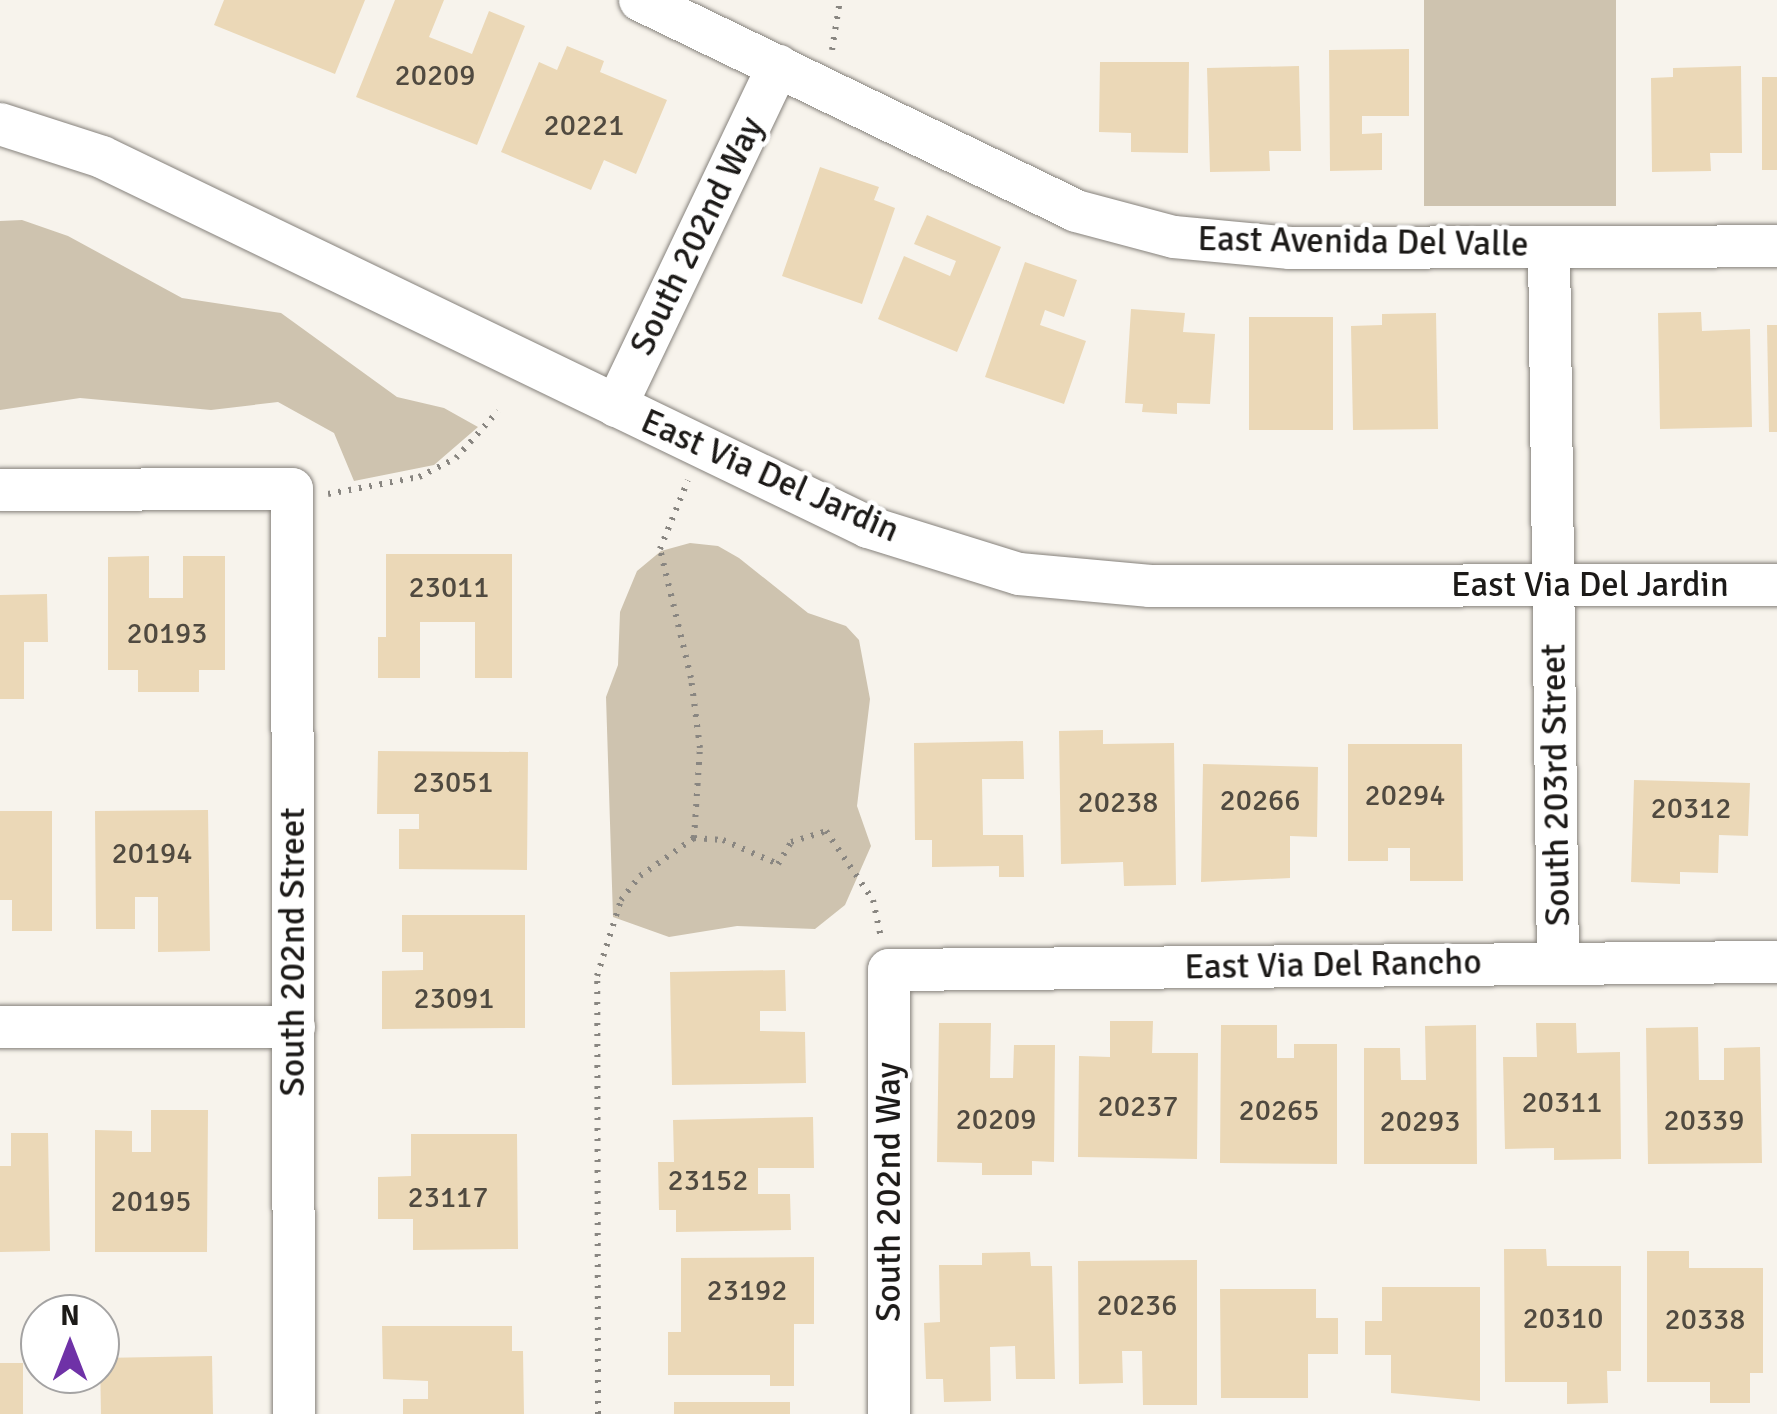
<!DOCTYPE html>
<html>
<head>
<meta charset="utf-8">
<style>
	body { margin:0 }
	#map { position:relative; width:1777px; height:1414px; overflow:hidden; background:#f7f3ec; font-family:Signika,sans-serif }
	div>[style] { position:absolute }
	.green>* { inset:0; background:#cec3af; transform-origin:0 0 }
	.building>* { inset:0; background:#ebd8b7; transform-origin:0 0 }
	.path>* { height:6px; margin-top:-3px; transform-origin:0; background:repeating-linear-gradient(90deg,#898681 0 2.5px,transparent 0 10.5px) }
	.roads { filter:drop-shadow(0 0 2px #86827c) drop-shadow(0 0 2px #86827c) }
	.street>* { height:42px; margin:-21px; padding:0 21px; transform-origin:21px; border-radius:21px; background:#fff }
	span { translate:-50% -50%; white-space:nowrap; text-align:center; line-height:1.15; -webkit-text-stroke:9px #fff; paint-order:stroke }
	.number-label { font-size:30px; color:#504a40 }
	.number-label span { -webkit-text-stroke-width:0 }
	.street-label { font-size:35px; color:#1c1a18 }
	.north { position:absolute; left:20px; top:1294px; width:100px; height:100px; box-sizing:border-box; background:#fff; border:2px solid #a4a3a3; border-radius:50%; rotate:0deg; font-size:28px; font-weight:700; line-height:40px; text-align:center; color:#1c1a18 }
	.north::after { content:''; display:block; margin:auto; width:35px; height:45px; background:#6f32a7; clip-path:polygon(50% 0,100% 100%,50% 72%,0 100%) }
</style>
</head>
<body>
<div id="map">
	<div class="green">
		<i style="left:1424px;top:0;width:192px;height:206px"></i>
		<i style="clip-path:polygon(22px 220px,68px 236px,182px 298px,281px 313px,397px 397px,444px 408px,478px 427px,434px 465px,354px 481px,334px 433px,278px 402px,211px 410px,80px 398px,0 410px,0 221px)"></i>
		<i style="clip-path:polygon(690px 543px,718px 546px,739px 558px,808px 613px,846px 626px,859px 640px,870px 699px,857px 806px,871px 846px,845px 905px,815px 929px,737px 926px,669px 937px,613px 917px,606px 697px,618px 665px,620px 612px,637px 571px,661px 551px)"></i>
	</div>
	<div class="building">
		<i style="clip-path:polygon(224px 0,365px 0,335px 74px,214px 25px)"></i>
		<i style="clip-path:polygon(395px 0,444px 0,429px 37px,472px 54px,489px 11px,525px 26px,477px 145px,356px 97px)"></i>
		<i style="clip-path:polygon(567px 46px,604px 61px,600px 72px,667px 100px,636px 174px,604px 160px,591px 190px,501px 152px,539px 62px,557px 70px)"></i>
		<i style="clip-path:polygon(1409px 49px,1409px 116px,1362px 116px,1362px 134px,1382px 133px,1382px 170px,1330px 171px,1329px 50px)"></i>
		<i style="clip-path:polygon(1100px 62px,1189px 62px,1188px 153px,1131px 152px,1131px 133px,1099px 132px)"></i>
		<i style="clip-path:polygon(1299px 66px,1301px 151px,1269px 151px,1270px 171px,1210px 172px,1207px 68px)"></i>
		<i style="clip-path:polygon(1741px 66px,1742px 153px,1710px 153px,1711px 171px,1652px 172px,1651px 78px,1673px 77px,1673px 68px)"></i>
		<i style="left:1762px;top:77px;width:15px;height:93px"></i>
		<i style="clip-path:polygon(820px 167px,879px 187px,874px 200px,895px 208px,862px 304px,782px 276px)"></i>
		<i style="clip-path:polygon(927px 215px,1001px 247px,957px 352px,878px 319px,904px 256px,950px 276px,956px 261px,914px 244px)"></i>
		<i style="clip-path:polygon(1025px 262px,1077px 280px,1064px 317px,1045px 310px,1040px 325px,1086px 341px,1064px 404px,985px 377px)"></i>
		<i style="clip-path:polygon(1131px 309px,1185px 313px,1183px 332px,1215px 334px,1210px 404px,1177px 403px,1177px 414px,1142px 412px,1143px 404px,1125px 403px)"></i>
		<i style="clip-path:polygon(1701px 312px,1702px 331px,1750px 329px,1752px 427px,1660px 429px,1658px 313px)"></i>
		<i style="clip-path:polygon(1436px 313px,1438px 429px,1353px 430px,1351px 326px,1382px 325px,1382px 314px)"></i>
		<i style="left:1249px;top:317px;width:84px;height:113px"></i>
		<i style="clip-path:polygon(1767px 325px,1777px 325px,1777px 432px,1769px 432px)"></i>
		<i style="clip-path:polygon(386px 554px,512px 554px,512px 678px,475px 678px,475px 622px,420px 622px,420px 678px,378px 678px,378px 637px,386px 637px)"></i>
		<i style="clip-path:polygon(149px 556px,149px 598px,183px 598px,183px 556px,225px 556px,225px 670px,199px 670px,199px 692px,138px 692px,138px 670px,108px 670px,108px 557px)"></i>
		<i style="clip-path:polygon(47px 594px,48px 642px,24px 642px,24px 699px,0 699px,0 595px)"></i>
		<i style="clip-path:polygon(1103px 730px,1103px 744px,1174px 743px,1176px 885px,1124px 886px,1123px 862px,1061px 864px,1059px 731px)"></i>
		<i style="clip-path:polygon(1023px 741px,1024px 779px,982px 779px,983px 835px,1023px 835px,1024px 877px,999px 877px,999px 866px,932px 867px,932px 840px,915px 840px,914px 743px)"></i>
		<i style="clip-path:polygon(1348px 744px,1462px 744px,1463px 881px,1410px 881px,1410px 848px,1388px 848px,1388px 861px,1348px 861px)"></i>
		<i style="clip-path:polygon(378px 751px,528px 752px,527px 870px,399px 869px,399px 829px,419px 829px,419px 814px,377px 814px)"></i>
		<i style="clip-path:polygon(1203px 764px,1318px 767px,1317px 837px,1290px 836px,1290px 878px,1201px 882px)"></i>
		<i style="clip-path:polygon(1634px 780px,1750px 783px,1748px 836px,1719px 835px,1718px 873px,1680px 872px,1680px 884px,1631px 882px)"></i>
		<i style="clip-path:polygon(208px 810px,210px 951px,158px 952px,158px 897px,135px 897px,135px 929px,96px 929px,95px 811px)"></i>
		<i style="clip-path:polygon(0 811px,52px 811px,52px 931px,12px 931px,12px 900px,0 900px)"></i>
		<i style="clip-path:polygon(402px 915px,525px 915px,525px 1028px,382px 1029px,382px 971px,423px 970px,423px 952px,402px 952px)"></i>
		<i style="clip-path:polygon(785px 970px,786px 1011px,760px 1011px,760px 1031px,805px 1032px,806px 1083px,672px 1085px,670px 972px)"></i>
		<i style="clip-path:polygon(1110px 1021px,1153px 1021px,1152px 1053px,1198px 1053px,1197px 1159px,1078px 1157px,1079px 1056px,1110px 1057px)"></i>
		<i style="clip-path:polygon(939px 1023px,991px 1023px,990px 1078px,1013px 1078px,1014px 1045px,1055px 1045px,1054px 1162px,1032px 1161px,1032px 1175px,982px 1175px,982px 1163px,937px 1162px)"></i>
		<i style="clip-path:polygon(1536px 1023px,1576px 1023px,1577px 1053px,1620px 1052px,1621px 1159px,1554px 1160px,1554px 1148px,1505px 1149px,1503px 1057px,1537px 1057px)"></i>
		<i style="clip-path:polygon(1221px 1025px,1277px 1025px,1277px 1058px,1294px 1058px,1294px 1044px,1337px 1044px,1337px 1164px,1220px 1163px)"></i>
		<i style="clip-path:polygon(1476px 1025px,1477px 1164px,1364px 1164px,1364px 1048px,1400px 1048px,1401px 1080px,1426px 1080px,1425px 1026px)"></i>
		<i style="clip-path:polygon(1698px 1027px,1699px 1080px,1724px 1080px,1724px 1048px,1760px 1047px,1762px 1163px,1648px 1164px,1646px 1028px)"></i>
		<i style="clip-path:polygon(151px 1110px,208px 1110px,207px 1252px,95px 1252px,95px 1130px,132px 1131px,132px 1152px,151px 1152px)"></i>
		<i style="clip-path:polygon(813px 1117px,814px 1168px,758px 1168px,758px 1194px,790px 1194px,791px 1230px,676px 1232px,676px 1210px,659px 1210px,658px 1162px,674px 1162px,673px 1120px)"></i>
		<i style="clip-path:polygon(11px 1133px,48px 1133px,50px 1251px,0 1252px,0 1166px,11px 1166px)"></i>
		<i style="clip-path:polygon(411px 1134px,517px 1134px,518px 1249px,413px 1250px,413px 1219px,378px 1219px,378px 1177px,411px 1176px)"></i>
		<i style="clip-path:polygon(1504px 1249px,1546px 1249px,1547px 1266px,1621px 1266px,1621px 1371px,1607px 1371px,1608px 1403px,1567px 1404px,1567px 1382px,1505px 1382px)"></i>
		<i style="clip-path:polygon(1647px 1251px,1689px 1251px,1689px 1268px,1763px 1268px,1763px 1373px,1750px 1373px,1750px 1403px,1710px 1403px,1710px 1382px,1647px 1382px)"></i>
		<i style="clip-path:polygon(1030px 1252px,1031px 1266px,1052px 1266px,1055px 1379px,1016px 1379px,1015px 1346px,990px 1347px,991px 1401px,944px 1402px,943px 1379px,926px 1379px,924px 1323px,940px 1322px,939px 1265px,982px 1265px,982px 1253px)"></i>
		<i style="clip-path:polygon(814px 1257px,814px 1324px,794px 1324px,794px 1386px,770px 1386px,770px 1375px,668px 1375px,668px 1332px,681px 1332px,681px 1258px)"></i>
		<i style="clip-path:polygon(1197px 1260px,1197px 1405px,1143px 1405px,1142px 1351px,1122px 1351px,1123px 1383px,1079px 1384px,1078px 1261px)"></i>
		<i style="clip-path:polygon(1382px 1287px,1480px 1287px,1480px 1401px,1391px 1393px,1391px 1355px,1365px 1355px,1365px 1321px,1382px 1321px)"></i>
		<i style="clip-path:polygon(1220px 1289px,1316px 1289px,1316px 1318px,1338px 1318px,1338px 1354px,1308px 1354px,1308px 1398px,1221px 1398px)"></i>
		<i style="clip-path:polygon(382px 1326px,512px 1326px,512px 1351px,523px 1351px,524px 1414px,403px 1414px,403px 1399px,428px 1399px,428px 1381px,383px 1379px)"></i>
		<i style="left:212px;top:1356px;width:58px;height:112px;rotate:89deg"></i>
		<i style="left:23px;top:1363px;width:51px;height:23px;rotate:90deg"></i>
		<i style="left:790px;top:1402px;width:12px;height:116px;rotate:90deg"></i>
	</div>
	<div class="path">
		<i style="left:832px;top:50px;width:51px;rotate:-80.9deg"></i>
		<i style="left:328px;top:494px;width:93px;rotate:-10.6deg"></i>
		<i style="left:419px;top:477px;width:42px;rotate:-27.2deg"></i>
		<i style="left:456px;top:458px;width:63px;rotate:-48.2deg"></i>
		<i style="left:694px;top:838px;width:29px;rotate:4deg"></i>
		<i style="left:723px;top:840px;width:60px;rotate:23.6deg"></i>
		<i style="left:778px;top:864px;width:26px;rotate:-59deg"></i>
		<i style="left:791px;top:842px;width:37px;rotate:-17deg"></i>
		<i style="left:826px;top:831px;width:83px;rotate:55.7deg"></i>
		<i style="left:873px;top:900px;width:38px;rotate:78deg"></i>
		<i style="left:598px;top:1414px;width:438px;rotate:-90.1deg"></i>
		<i style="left:597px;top:976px;width:80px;rotate:-72.5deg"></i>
		<i style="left:621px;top:900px;width:31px;rotate:-52deg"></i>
		<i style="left:640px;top:876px;width:66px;rotate:-35.1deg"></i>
		<i style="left:694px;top:838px;width:90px;rotate:-86.2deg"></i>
		<i style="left:700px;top:748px;width:71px;rotate:-97.3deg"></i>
		<i style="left:691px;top:678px;width:133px;rotate:-103.5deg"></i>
		<i style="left:660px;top:549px;width:74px;rotate:-67.9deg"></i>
	</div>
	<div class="roads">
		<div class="street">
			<i style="left:640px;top:0;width:484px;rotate:25.8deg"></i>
			<i style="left:1076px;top:211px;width:101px;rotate:14.9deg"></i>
			<i style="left:1174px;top:237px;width:117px;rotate:5.4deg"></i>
			<i style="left:1290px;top:248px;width:487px;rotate:-0.2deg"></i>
			<i style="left:0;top:124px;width:107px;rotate:17.9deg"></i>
			<i style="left:102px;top:157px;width:851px;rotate:25.78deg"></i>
			<i style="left:868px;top:527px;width:158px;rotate:17.3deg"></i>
			<i style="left:1019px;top:574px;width:132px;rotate:5.2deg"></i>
			<i style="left:1150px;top:586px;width:627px;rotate:-0.09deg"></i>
			<i style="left:1549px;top:247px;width:716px;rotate:89.28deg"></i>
			<i style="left:616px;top:406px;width:377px;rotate:-64.5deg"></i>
			<i style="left:0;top:490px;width:292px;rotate:-0.2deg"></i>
			<i style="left:292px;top:489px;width:925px;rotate:89.88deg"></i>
			<i style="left:0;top:1027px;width:294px"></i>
			<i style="left:889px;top:1414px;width:444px;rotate:-90deg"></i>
			<i style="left:889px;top:970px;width:888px;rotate:-0.52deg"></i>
		</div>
	</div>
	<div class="number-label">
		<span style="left:435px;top:76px">20209</span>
		<span style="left:584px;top:126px">20221</span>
		<span style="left:449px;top:588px">23011</span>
		<span style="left:167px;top:634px">20193</span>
		<span style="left:453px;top:783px">23051</span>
		<span style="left:1405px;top:796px">20294</span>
		<span style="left:1260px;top:801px">20266</span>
		<span style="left:1118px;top:803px">20238</span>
		<span style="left:1691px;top:809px">20312</span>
		<span style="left:152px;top:854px">20194</span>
		<span style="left:454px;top:999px">23091</span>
		<span style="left:1562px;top:1103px">20311</span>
		<span style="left:1138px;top:1107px">20237</span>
		<span style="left:1279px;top:1111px">20265</span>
		<span style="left:996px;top:1120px">20209</span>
		<span style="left:1704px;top:1121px">20339</span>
		<span style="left:1420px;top:1122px">20293</span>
		<span style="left:708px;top:1181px">23152</span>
		<span style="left:448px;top:1198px">23117</span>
		<span style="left:151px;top:1202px">20195</span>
		<span style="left:747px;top:1291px">23192</span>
		<span style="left:1137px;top:1306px">20236</span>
		<span style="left:1563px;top:1319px">20310</span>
		<span style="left:1705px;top:1320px">20338</span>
	</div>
	<div class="street-label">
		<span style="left:697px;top:236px;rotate:-64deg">South 202nd Way</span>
		<span style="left:1363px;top:242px;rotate:1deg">East Avenida Del Valle</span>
		<span style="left:770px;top:476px;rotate:24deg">East Via Del Jardin</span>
		<span style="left:1590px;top:585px">East Via Del Jardin</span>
		<span style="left:1556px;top:785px;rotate:-91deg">South 203rd Street</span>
		<span style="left:293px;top:952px;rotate:-90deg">South 202nd Street</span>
		<span style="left:1333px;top:965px;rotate:-1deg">East Via Del Rancho</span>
		<span style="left:889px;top:1192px;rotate:-90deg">South 202nd Way</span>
	</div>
	<div class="north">N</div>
</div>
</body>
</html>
